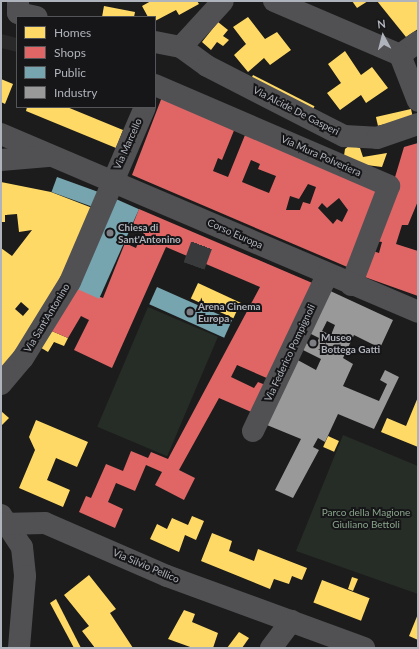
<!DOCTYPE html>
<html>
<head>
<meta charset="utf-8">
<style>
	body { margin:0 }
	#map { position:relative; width:419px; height:649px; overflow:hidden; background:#1c1c1c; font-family:Lato,sans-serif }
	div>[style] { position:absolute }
	.built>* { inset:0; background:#29292a }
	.green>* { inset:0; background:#262c26; transform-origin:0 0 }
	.homes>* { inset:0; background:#ffd966; transform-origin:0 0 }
	.shops>* { inset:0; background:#e06666 }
	.public>* { inset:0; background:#76a5af; transform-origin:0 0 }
	.industry>* { inset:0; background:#999 }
	.minor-tunnel>* { height:22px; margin-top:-11px; transform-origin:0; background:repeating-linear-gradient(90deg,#393a3c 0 22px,transparent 0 33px) }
	.minor>* { height:22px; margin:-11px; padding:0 11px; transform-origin:11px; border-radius:11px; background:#515154 }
	.dots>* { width:11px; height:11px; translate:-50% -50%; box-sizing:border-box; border:2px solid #161618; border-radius:50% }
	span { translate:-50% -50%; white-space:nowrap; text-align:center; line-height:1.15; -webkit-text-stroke:4px #161618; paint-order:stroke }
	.street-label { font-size:10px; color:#afb3bb }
	.poi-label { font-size:10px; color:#afb3bb; font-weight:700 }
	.left { translate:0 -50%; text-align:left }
	.park-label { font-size:10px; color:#88a389 }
	.frame { position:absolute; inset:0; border:2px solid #afb3bb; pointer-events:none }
	.legend { position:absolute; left:16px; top:16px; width:140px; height:92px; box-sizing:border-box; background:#161618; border:1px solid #535559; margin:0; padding:5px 7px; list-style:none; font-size:12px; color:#afb3bb }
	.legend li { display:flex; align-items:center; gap:8px; height:20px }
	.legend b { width:20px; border:1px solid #535559 }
	.north { position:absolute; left:363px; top:16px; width:40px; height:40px; -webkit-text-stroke:3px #161618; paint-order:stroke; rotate:353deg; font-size:11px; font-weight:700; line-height:16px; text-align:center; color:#afb3bb }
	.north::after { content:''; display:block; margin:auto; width:14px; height:18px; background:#afb3bb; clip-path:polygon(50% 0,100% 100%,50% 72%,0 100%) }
</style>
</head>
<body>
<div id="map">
	<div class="built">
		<i style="clip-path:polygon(1px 34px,17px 38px,17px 52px,1px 48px)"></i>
	</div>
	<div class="green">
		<i style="left:148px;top:307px;width:76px;height:130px;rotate:23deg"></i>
		<i style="clip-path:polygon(343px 435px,418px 466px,418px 594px,296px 551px)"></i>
	</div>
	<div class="homes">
		<i style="clip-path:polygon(151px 1px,197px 1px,199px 4px,179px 15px,176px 10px,155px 21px,155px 17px,148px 17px,142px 6px)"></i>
		<i style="clip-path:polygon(352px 1px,368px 1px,357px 8px)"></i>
		<i style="clip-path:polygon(377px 1px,418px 1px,418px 29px,406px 37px)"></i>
		<i style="clip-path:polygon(104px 6px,135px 12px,134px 17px,102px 17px)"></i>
		<i style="clip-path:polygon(248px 17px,265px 39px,277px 32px,291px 50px,270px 65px,264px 58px,248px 72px,234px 55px,246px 44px,233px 27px)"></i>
		<i style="clip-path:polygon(218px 22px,228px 30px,223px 36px,229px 40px,223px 46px,217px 42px,211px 50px,202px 42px)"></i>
		<i style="clip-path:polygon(345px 51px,361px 75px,372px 67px,388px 88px,366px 103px,361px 95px,340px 110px,327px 93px,341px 83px,328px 64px)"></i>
		<i style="left:253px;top:75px;width:69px;height:10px;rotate:27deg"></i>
		<i style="clip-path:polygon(1px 79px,13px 84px,5px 104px,1px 102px)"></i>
		<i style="clip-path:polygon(27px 107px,67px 107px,123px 130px,116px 148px,26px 111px)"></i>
		<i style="left:411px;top:109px;width:9px;height:36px;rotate:77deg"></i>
		<i style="clip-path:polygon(350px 145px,360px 148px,363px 157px,387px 153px,382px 167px,343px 162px,345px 149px)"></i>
		<i style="clip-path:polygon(evenodd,1px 182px,51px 192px,95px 209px,70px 272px,1px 375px,1px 248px,12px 256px,32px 230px,19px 232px,17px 214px,5px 215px,5px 222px,1px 222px,1px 182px,21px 302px,29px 309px,23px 316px,15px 309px,21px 302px)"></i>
		<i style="left:198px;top:283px;width:47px;height:17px;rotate:25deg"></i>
		<i style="clip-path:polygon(47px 329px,68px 338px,64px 346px,54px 342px,48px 352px,38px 346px)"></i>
		<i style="clip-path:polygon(418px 397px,418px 447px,381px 432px,387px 418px,406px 426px)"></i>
		<i style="clip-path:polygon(1px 411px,9px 418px,1px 426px)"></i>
		<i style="clip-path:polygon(36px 420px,88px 442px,77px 467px,56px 458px,47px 480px,70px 490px,63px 507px,19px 488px,35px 450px,29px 437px)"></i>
		<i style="left:328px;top:436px;width:12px;height:12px;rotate:24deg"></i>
		<i style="clip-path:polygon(192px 516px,204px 521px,196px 540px,185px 535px,179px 552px,150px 539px,157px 524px,167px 529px,172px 518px,188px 525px)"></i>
		<i style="clip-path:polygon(212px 533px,232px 541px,229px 551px,254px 561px,258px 549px,307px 568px,302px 580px,292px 576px,289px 584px,274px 579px,270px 589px,201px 561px)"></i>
		<i style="clip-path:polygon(89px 575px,116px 609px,110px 613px,133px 648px,95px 648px,82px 631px,89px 626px,64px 595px)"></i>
		<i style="clip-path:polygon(352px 577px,358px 579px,353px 591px,348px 589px)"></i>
		<i style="left:322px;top:580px;width:51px;height:24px;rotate:21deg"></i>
		<i style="clip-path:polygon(56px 599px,81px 648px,74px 648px,50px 603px)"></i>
		<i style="clip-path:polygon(184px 610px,195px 614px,192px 622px,218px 633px,213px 648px,193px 648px,168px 639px)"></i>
		<i style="clip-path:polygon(418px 614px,418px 640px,409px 636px)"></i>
		<i style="clip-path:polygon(239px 632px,249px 638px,242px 648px,227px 648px)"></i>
	</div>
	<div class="shops">
		<i style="clip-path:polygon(evenodd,162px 97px,235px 128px,222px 160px,218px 158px,213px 171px,228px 177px,245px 135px,380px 188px,352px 269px,132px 175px,162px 97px,251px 160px,260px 164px,258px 169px,276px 176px,269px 193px,242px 182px,251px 160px,162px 97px,308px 184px,316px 187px,310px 204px,303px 202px,300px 210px,286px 210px,290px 196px,299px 199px,308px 184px,162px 97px,339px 198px,348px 210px,342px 222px,337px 219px,333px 224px,318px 208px,322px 203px,327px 208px,339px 198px)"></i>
		<i style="clip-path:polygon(418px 143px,418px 201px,408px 225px,402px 225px,396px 244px,418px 251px,418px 296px,362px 276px,370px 250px,379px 253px,382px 242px,376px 241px,404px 147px)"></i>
		<i style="clip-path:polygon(139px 209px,317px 285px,269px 379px,237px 365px,231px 377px,254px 388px,258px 382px,268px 386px,256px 414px,219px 398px,179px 470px,195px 478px,184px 500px,155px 485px,162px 472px,146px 465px,135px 491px,116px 483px,108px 502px,123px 509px,115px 528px,79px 512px,86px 496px,91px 498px,106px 464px,123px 471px,131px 451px,148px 458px,151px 452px,168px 459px,260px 287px,166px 247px,112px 368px,74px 350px,89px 320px,81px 316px,68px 338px,47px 329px,73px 287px,103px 298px,125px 243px,136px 248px,144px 228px,133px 224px)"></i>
	</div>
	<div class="public">
		<i style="left:57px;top:177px;width:47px;height:16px;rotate:20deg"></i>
		<i style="left:107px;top:195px;width:35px;height:98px;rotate:24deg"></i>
		<i style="left:157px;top:287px;width:82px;height:19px;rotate:24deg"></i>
	</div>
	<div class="industry">
		<i style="clip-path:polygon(evenodd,326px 289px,393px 320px,380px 348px,354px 335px,343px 358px,353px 364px,343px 386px,379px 401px,387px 384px,380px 380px,385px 370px,399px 377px,374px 429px,338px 414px,325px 442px,318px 438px,313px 447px,319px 450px,293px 498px,275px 490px,301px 439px,262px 423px,294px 358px,316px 370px,321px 359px,303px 350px,306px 343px,315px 347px,319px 338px,307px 332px,326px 289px,327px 321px,335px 325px,331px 335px,322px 331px,327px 321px)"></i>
	</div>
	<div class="minor-tunnel">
		<i style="left:194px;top:266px;width:32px;rotate:-70deg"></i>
	</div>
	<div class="minor">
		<i style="left:18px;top:1px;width:12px;rotate:90deg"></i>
		<i style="left:18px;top:13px;width:19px;rotate:12deg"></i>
		<i style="left:274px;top:1px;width:137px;rotate:23.2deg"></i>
		<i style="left:400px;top:55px;width:22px;rotate:-36deg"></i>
		<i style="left:155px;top:42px;width:26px;rotate:11deg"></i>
		<i style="left:181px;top:47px;width:62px;rotate:-47.6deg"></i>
		<i style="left:181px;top:47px;width:32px;rotate:36deg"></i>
		<i style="left:207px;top:66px;width:154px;rotate:27.1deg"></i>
		<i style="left:344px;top:136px;width:33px;rotate:3deg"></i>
		<i style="left:377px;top:138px;width:43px;rotate:-18.9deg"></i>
		<i style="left:400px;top:55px;width:49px;rotate:68.6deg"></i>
		<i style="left:155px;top:85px;width:255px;rotate:23.3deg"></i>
		<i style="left:389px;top:186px;width:106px;rotate:111deg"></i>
		<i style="left:1px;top:134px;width:453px;rotate:23.1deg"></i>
		<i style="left:1px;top:160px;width:47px;rotate:-4.9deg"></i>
		<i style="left:1px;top:384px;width:34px;rotate:-50deg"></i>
		<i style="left:23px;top:358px;width:89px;rotate:-58.3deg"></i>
		<i style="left:70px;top:282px;width:190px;rotate:-66.8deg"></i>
		<i style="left:253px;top:431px;width:173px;rotate:-64.6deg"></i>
		<i style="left:1px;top:515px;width:38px;rotate:57deg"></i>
		<i style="left:22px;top:547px;width:29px;rotate:84deg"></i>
		<i style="left:25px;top:576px;width:72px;rotate:94.8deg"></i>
		<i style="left:1px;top:524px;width:44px;rotate:-1.3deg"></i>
		<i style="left:45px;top:523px;width:133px;rotate:23.5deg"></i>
		<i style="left:167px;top:576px;width:210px;rotate:20.1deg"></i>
		<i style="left:271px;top:648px;width:34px;rotate:-53deg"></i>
	</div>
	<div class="dots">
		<i style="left:110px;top:233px;background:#7c7e83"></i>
		<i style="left:190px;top:312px;background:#7c7e83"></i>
		<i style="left:313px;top:343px;background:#7c7e83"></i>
	</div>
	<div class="street-label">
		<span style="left:296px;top:111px;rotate:27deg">Via Alcide De Gasperi</span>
		<span style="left:128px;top:144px;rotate:-66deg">Via Marcello</span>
		<span style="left:321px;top:156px;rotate:24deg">Via Mura Polveriera</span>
		<span style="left:235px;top:234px;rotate:24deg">Corso Europa</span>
		<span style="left:47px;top:318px;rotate:-59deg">Via Sant'Antonino</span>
		<span style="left:290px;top:353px;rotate:-65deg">Via Federico Pompignoli</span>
		<span style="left:146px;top:566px;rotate:23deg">Via Silvio Pellico</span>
	</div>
	<div class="poi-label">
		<span class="left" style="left:118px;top:233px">Chiesa di<br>Sant'Antonino</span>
		<span class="left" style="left:198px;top:312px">Arena Cinema<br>Europa</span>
		<span class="left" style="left:321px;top:343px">Museo<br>Bottega Gatti</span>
	</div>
	<div class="park-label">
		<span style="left:366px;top:518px">Parco della Magione<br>Giuliano Bettoli</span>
	</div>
	<div class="frame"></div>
	<ul class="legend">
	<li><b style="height:11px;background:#ffd966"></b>Homes</li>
	<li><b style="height:11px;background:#e06666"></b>Shops</li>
	<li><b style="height:11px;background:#76a5af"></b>Public</li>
	<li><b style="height:11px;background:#999"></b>Industry</li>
	</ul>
	<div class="north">N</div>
</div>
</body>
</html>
